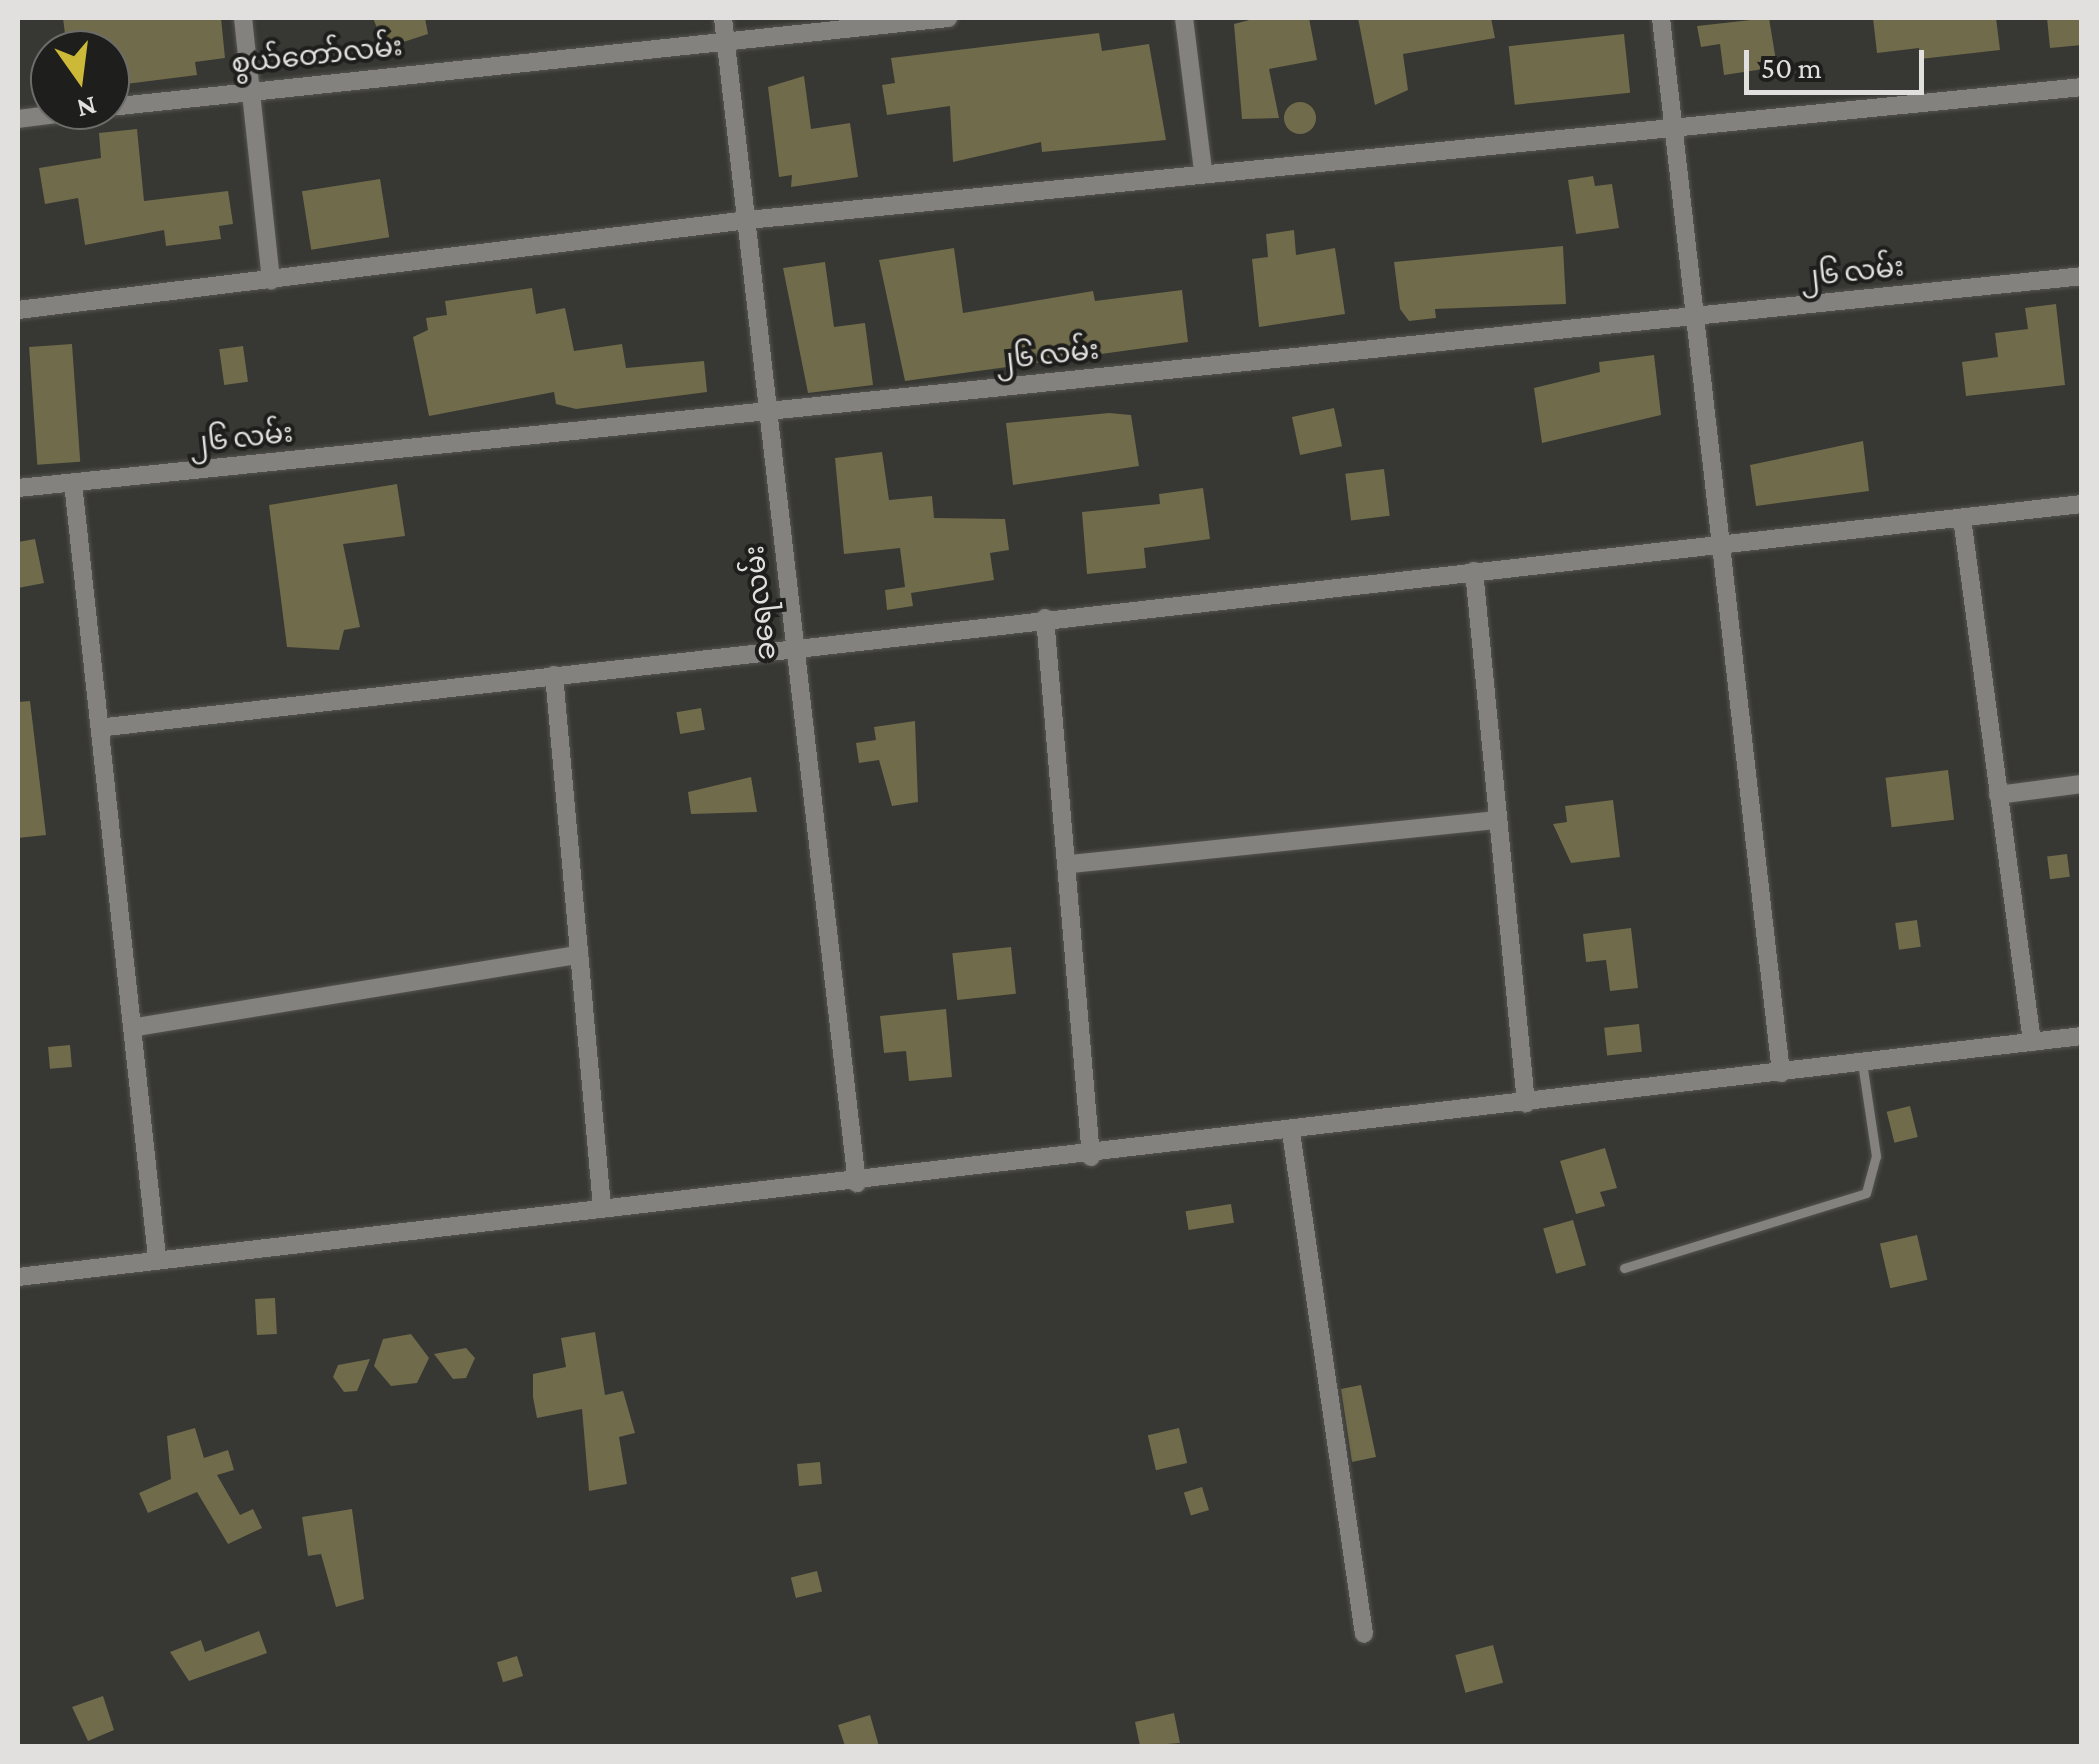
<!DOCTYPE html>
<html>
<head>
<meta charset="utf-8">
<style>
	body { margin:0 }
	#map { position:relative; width:2099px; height:1764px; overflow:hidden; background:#373733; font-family:"Crimson Pro","Noto Sans Myanmar",serif }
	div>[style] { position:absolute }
	.building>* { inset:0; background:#706b4a; transform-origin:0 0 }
	.round { border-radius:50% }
	.roads { filter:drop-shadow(0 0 2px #555451) drop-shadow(0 0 2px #555451) }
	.lane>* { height:9px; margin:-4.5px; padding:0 4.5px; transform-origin:4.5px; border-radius:4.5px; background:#83827e }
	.street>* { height:18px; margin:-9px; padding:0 9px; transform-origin:9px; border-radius:9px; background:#83827e }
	span { translate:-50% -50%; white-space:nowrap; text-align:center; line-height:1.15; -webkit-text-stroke:8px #1e1e1c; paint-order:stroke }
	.street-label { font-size:28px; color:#e1e0de }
	.frame { position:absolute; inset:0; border:20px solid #e1e0de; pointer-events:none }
	.north { position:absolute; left:30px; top:30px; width:100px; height:100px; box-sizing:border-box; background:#1e1e1c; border:2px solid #6c6c6a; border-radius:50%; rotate:166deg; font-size:28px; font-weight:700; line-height:40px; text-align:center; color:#e1e0de }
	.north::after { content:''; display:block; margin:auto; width:35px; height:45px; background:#ccb938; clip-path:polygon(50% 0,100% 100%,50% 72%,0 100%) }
	.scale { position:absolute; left:1744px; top:50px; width:180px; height:45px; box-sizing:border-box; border:5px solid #e1e0de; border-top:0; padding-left:12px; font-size:30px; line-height:35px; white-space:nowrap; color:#e1e0de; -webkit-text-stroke:8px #1e1e1c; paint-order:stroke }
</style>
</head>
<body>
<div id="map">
	<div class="building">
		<i style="clip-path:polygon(63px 18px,221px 18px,225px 58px,195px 62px,197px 75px,110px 86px,110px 50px,67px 50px)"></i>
		<i style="clip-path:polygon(373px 18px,425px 18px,428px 34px,385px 48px)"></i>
		<i style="clip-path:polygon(1257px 18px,1309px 18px,1317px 60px,1269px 69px,1279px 118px,1242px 119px,1234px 24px)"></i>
		<i style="clip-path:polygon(1358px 18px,1491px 18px,1495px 38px,1403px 54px,1408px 90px,1375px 105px)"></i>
		<i style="clip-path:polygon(1769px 18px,1777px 67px,1724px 75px,1720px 44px,1701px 47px,1697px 26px)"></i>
		<i style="clip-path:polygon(1873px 18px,1996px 18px,2000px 50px,1920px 59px,1919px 48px,1877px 53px)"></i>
		<i style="clip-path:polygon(2047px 18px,2082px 18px,2082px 45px,2050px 48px)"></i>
		<i style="clip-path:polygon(1099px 33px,1102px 51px,1149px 44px,1166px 140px,1042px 152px,1041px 142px,953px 162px,950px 106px,887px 115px,882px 85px,895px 83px,891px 58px)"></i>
		<i style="left:1624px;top:34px;width:59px;height:116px;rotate:84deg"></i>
		<i style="clip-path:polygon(804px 76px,811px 129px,850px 123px,858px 177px,791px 187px,792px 175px,779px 177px,768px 87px)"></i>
		<i class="round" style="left:1284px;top:102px;width:32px;height:32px"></i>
		<i style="clip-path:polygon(137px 129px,144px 201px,228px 191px,233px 224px,219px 226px,221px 239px,166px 246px,164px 230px,85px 245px,78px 198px,45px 204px,39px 168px,101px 158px,99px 133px)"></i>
		<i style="clip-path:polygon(1593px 176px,1595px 186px,1612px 184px,1619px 228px,1576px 234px,1568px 180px)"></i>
		<i style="left:380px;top:179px;width:59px;height:79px;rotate:81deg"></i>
		<i style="clip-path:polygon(1294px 230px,1296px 255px,1335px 248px,1345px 314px,1259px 327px,1252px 259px,1268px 257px,1266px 234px)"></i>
		<i style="clip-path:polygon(1563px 246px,1566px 304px,1435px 309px,1436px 318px,1409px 321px,1400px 309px,1394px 262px)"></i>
		<i style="clip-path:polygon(954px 248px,963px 313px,1093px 291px,1095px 301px,1182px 290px,1188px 342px,905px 381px,879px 260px)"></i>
		<i style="clip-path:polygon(825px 262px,834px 327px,865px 323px,873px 385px,808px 393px,783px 268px)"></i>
		<i style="clip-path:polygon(532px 288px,536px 314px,565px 308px,574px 351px,622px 344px,626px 368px,704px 361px,707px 392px,576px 409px,556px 404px,554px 392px,429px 416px,413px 337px,428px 330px,426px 318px,447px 315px,445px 301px)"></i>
		<i style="clip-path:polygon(2056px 304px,2065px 385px,1966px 396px,1962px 362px,1998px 357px,1995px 333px,2028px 329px,2025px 308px)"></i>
		<i style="left:72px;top:344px;width:118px;height:43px;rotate:86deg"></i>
		<i style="left:243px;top:346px;width:36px;height:24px;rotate:82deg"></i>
		<i style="clip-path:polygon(1654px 355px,1661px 415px,1542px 443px,1534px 388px,1600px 372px,1599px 362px)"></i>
		<i style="left:1334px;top:408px;width:39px;height:43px;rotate:78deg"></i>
		<i style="clip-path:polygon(1109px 413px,1131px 415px,1139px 466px,1013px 485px,1006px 423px)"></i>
		<i style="clip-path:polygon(1863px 441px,1869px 491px,1756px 506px,1750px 465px)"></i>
		<i style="clip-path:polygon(882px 452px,889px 500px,932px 496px,934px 518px,1005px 519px,1009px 550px,990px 553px,994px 580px,911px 593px,913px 606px,887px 610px,885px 590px,905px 587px,900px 548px,844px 554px,835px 458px)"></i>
		<i style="left:1384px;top:469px;width:47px;height:39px;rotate:83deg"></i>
		<i style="clip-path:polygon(397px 484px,405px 536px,343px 544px,360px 627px,344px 630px,339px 650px,287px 647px,269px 505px)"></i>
		<i style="clip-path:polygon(1203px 488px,1210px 539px,1144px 548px,1146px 568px,1087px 574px,1082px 512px,1160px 504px,1159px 494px)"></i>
		<i style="clip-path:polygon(35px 539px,44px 583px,18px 588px,18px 542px)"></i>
		<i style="clip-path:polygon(30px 701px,46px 835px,18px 838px,18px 702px)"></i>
		<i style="left:701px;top:708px;width:22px;height:25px;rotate:80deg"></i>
		<i style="clip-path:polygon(915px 721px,918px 802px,892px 806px,879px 760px,859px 763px,856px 743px,876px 740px,874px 727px)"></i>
		<i style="left:1948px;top:770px;width:50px;height:63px;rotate:83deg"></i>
		<i style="clip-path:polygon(751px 777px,757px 812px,691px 814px,688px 792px)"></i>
		<i style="clip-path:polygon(1613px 800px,1620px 857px,1571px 863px,1553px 824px,1567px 822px,1565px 806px)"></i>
		<i style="left:2067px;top:854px;width:23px;height:20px;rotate:83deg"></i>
		<i style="left:1917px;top:920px;width:27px;height:22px;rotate:82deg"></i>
		<i style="clip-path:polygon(1631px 928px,1638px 988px,1610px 991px,1606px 960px,1586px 962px,1583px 934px)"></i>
		<i style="left:1011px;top:947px;width:47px;height:59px;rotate:84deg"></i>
		<i style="clip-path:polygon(946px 1009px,952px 1077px,909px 1081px,906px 1051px,884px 1053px,880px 1016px)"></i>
		<i style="left:1639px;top:1024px;width:28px;height:35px;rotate:84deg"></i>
		<i style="left:70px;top:1045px;width:22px;height:22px;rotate:85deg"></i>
		<i style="left:1910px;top:1106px;width:32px;height:24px;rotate:76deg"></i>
		<i style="clip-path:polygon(1605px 1148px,1617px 1188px,1600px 1192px,1605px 1206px,1576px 1214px,1560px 1161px)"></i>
		<i style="left:1231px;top:1204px;width:19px;height:46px;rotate:81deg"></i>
		<i style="left:1573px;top:1220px;width:47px;height:31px;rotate:74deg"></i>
		<i style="left:1917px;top:1235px;width:46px;height:38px;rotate:77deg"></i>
		<i style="left:275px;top:1298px;width:36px;height:20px;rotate:87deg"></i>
		<i style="clip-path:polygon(595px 1332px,605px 1395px,623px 1391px,635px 1433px,619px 1437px,627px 1484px,589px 1491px,582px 1409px,537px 1418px,533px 1397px,533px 1374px,566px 1367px,561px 1338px)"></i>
		<i style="clip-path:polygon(411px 1334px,429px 1358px,417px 1383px,391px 1386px,374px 1366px,383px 1339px)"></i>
		<i style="clip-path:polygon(466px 1348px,475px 1358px,466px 1378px,453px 1379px,434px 1354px)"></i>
		<i style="clip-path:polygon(370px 1359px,357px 1391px,344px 1392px,333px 1377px,338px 1365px)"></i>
		<i style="clip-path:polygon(1361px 1385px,1376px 1457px,1352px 1462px,1341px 1389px)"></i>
		<i style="clip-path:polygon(195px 1428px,204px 1458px,228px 1450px,234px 1470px,217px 1475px,240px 1515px,253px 1509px,262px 1528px,228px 1544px,197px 1492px,148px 1513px,139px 1493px,171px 1479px,167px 1436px)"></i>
		<i style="left:1179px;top:1428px;width:36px;height:32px;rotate:77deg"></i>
		<i style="left:820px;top:1462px;width:22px;height:23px;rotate:85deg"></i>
		<i style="left:1202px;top:1487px;width:24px;height:19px;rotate:73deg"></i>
		<i style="clip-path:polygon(352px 1509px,364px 1599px,336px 1607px,321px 1554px,308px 1556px,302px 1517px)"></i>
		<i style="left:817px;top:1571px;width:21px;height:27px;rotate:76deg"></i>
		<i style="clip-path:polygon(259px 1631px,267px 1653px,189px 1681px,170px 1652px,201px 1640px,205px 1652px)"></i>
		<i style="left:1493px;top:1645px;width:39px;height:39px;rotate:75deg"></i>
		<i style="left:517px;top:1656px;width:21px;height:21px;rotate:73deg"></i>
		<i style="clip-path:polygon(103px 1696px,114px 1730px,88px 1741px,72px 1707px)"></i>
		<i style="clip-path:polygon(1174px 1713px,1180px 1743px,1140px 1746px,1135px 1722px)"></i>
		<i style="clip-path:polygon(870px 1715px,879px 1746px,845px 1746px,838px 1725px)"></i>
	</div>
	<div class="roads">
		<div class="lane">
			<i style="left:1624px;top:1268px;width:253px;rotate:-17.2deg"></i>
			<i style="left:1866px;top:1193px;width:38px;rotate:-75deg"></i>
			<i style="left:1876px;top:1156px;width:95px;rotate:-98.5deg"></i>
		</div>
		<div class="street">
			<i style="left:243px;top:18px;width:264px;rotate:83.9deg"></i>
			<i style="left:723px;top:18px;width:1173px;rotate:83.44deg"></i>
			<i style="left:1184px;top:18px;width:154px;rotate:82.9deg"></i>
			<i style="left:1661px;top:18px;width:1062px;rotate:83.51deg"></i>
			<i style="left:110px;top:107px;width:843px;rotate:-6.06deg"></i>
			<i style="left:18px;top:119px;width:71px;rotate:-7.3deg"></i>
			<i style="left:18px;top:310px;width:736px;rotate:-7.03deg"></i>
			<i style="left:748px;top:220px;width:1341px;rotate:-5.69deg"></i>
			<i style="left:73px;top:483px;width:780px;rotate:83.81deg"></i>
			<i style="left:18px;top:488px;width:2075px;rotate:-5.86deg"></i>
			<i style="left:1962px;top:518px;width:529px;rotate:82.39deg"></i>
			<i style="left:1474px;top:571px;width:535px;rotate:84.42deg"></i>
			<i style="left:1045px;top:618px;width:541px;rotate:85.12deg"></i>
			<i style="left:554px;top:675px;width:534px;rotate:84.84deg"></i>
			<i style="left:106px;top:727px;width:1989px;rotate:-6.44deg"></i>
			<i style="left:1998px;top:795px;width:85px;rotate:-7.5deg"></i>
			<i style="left:1070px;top:864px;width:428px;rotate:-5.9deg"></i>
			<i style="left:137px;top:1027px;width:448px;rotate:-9.3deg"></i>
			<i style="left:1291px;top:1132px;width:507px;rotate:81.73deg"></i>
			<i style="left:18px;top:1277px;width:2078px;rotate:-6.66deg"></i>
		</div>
	</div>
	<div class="street-label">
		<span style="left:317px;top:55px;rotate:-6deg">စွယ်တော်လမ်း</span>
		<span style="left:1852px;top:272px;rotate:-6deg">၂၆ လမ်း</span>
		<span style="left:1047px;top:355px;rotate:-6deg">၂၆ လမ်း</span>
		<span style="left:241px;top:438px;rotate:-6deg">၂၆ လမ်း</span>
		<span style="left:760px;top:603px;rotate:-96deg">ခရေလမ်း</span>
	</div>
	<div class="frame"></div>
	<div class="north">N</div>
	<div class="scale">50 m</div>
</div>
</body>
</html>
